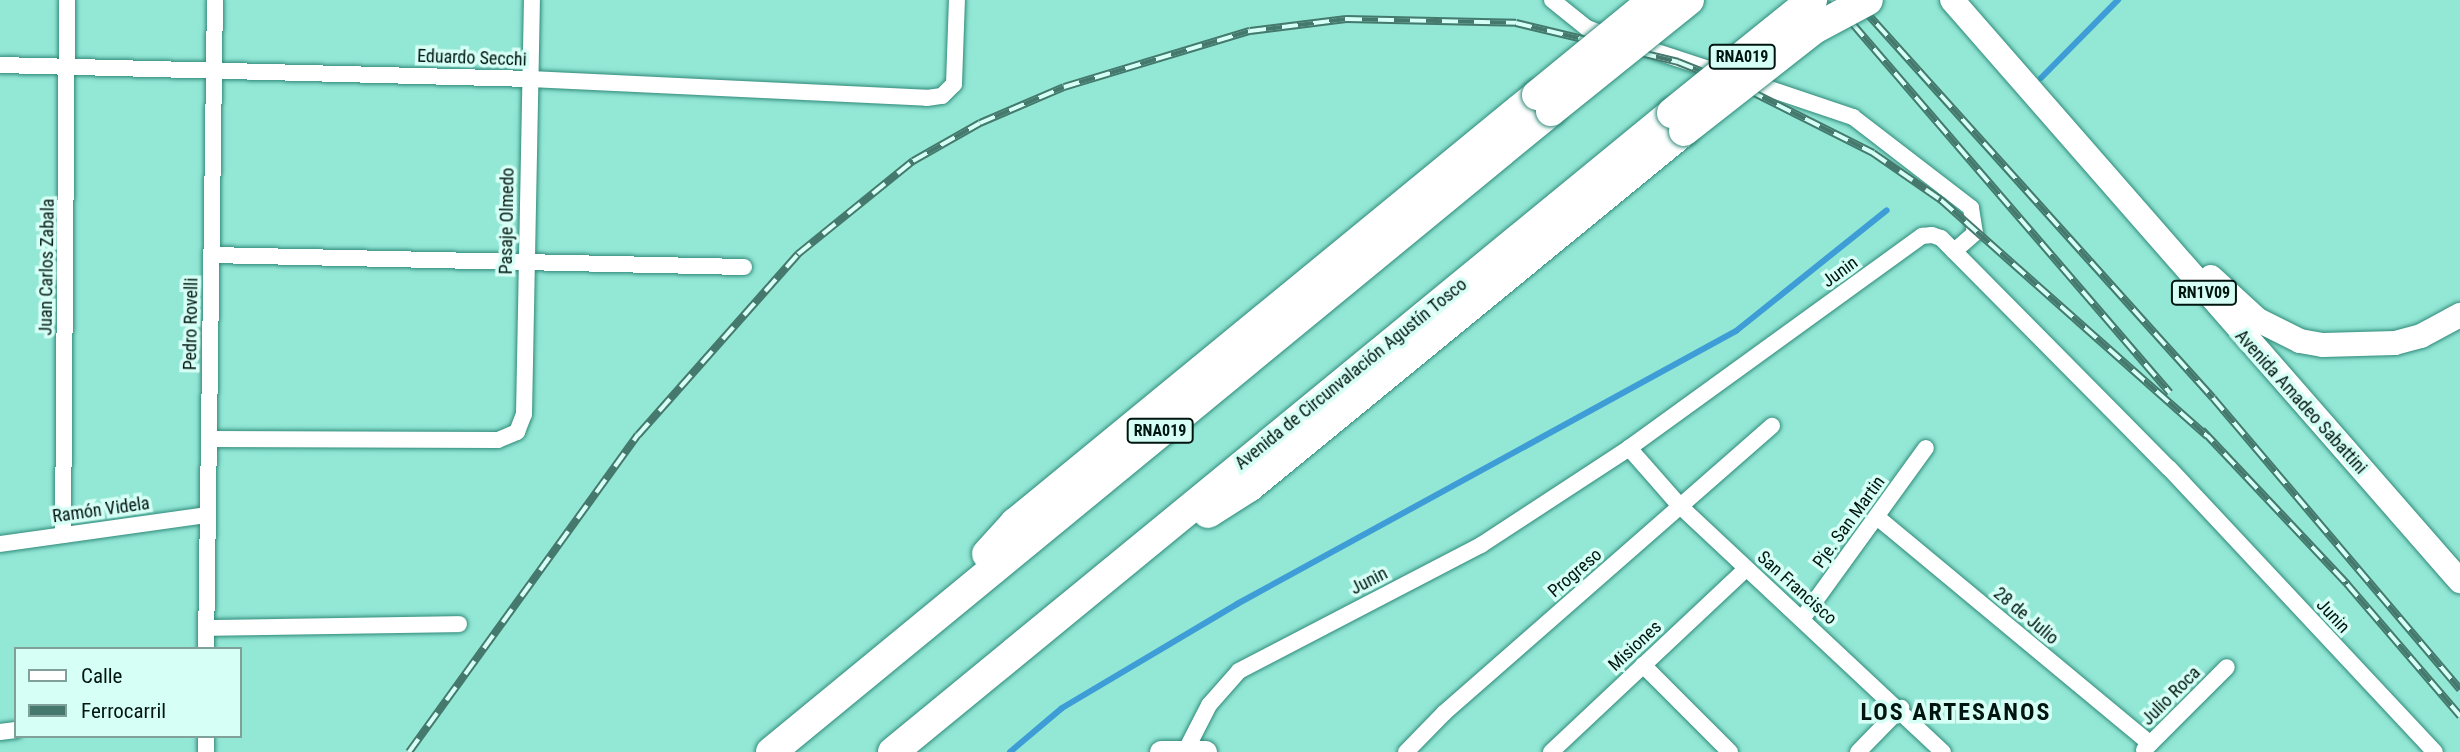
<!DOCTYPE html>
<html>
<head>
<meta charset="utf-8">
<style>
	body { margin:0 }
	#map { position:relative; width:2460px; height:752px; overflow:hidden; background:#92e7d5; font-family:"Roboto Condensed",sans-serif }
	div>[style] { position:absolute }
	.stream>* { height:6px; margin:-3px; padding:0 3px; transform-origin:3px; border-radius:3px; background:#3e9dd6 }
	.roads { filter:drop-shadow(0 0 2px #308979) drop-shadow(0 0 2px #308979) }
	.minor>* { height:16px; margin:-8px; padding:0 8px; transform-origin:8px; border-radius:8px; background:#fff }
	.secondary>* { height:23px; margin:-11.5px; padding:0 11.5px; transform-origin:11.5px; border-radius:11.5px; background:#fff }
	.primary>* { height:24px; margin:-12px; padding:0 12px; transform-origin:12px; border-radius:12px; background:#fff }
	.motorway>* { height:30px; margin:-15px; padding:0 15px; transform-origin:15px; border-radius:15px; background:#fff }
	.rail>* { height:8px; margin-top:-4px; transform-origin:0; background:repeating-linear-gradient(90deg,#d6fff5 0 16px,#45796d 0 32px); box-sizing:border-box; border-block:2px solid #45796d }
	.bridges { filter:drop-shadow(0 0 2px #308979) drop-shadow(0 0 2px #308979) }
	.motorway-bridge>* { height:30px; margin:-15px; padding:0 15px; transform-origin:15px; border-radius:15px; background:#fff }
	span { translate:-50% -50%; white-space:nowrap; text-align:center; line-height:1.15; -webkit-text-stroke:7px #d6fff5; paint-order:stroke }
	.shield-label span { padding:2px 5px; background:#d6fff5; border:2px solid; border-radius:5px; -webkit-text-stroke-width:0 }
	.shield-label { font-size:16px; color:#001510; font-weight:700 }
	.street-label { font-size:18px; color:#001510 }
	.district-label { font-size:24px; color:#001510; font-weight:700; letter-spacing:2px }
	.legend { position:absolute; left:14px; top:647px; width:228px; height:91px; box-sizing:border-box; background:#d6fff5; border:2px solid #80a199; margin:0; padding:9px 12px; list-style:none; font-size:21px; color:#001510 }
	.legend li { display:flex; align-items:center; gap:14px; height:35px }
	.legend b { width:35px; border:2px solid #80a199 }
</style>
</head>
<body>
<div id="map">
	<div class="stream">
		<i style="left:2041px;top:78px;width:110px;rotate:-45.4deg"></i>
		<i style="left:1010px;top:752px;width:68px;rotate:-40.2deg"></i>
		<i style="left:1062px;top:708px;width:204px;rotate:-30.7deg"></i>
		<i style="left:1237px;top:604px;width:569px;rotate:-28.68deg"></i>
		<i style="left:1736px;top:331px;width:193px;rotate:-38.7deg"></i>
	</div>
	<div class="roads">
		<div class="minor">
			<i style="left:1552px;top:0;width:45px;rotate:38.7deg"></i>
			<i style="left:1587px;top:28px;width:26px;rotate:21deg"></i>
			<i style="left:1633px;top:44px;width:96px;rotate:18.2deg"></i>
			<i style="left:0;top:65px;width:530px;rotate:1.51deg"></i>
			<i style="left:530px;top:79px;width:397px;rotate:2.7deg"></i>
			<i style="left:927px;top:98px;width:15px;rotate:-8deg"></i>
			<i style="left:942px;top:96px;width:17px;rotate:-45deg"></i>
			<i style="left:954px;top:84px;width:84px;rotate:-88deg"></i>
			<i style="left:1746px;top:81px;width:113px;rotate:18.6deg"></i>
			<i style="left:1853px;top:117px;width:149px;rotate:37.6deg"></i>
			<i style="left:1971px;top:208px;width:25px;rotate:81deg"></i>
			<i style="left:1975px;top:233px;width:28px;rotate:139deg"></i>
			<i style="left:211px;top:255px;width:533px;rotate:1.29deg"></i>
			<i style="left:209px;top:439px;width:289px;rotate:0.2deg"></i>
			<i style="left:498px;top:440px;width:21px;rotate:-23deg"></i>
			<i style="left:517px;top:432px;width:19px;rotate:-69deg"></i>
			<i style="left:524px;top:414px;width:414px;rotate:-88.9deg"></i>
			<i style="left:1629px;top:448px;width:77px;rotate:48.7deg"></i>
			<i style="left:1680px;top:506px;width:360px;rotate:43.1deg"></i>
			<i style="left:1877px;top:517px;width:355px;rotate:39.7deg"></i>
			<i style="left:63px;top:535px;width:535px;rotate:-89.57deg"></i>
			<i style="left:0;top:544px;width:209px;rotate:-8deg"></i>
			<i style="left:1802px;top:619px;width:211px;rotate:-54.1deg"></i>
			<i style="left:206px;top:628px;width:253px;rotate:-0.9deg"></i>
			<i style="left:206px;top:649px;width:649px;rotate:-89.21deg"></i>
			<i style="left:1643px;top:665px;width:123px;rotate:45deg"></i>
			<i style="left:0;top:732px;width:16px;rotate:-7deg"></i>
			<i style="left:206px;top:736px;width:16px;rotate:90deg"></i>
			<i style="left:1186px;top:750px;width:51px;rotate:-62.9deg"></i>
			<i style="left:1209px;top:705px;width:45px;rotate:-48.6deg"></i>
			<i style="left:1239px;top:671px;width:273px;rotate:-27.5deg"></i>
			<i style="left:1481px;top:545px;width:177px;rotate:-33.2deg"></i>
			<i style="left:1629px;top:448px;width:362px;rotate:-35.9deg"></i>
			<i style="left:1922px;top:236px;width:10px;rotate:-6deg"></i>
			<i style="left:1932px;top:235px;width:9px;rotate:18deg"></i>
			<i style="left:1941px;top:238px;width:324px;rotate:45.3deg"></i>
			<i style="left:2169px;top:468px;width:389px;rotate:46.9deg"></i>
			<i style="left:2144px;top:750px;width:117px;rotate:-45deg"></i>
			<i style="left:1406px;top:752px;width:54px;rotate:-45.7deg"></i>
			<i style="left:1444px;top:713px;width:436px;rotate:-41.2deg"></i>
			<i style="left:1551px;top:752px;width:267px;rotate:-43.2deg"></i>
			<i style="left:1858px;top:752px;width:62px;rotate:-45.7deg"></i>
		</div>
		<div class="secondary">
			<i style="left:1161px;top:752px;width:44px"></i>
		</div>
		<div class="primary">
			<i style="left:1952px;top:0;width:772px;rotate:48.84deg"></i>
			<i style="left:2211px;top:277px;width:64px;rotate:42.5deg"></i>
			<i style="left:2258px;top:320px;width:47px;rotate:26.6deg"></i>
			<i style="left:2300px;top:341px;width:23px;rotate:10deg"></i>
			<i style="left:2323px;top:345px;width:72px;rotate:-1.6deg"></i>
			<i style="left:2395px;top:343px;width:27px;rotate:-15deg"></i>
			<i style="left:2421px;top:336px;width:44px;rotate:-28.3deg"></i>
		</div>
		<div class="motorway">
			<i style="left:1208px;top:513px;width:49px;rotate:-32.4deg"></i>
			<i style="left:1249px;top:487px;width:562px;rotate:-39.3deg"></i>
			<i style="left:987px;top:554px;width:42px;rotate:-47.9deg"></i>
			<i style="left:1015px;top:523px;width:675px;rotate:-39.35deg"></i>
			<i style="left:771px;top:752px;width:1010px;rotate:-39.41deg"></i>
			<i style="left:893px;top:752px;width:1008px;rotate:-39.36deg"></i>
		</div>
	</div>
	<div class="rail">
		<i style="left:1832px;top:0;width:518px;rotate:49.3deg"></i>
		<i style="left:1855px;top:0;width:535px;rotate:48.03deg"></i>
		<i style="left:2213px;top:398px;width:382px;rotate:49.7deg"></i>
		<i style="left:2202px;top:430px;width:212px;rotate:46.7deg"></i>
		<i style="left:2347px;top:584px;width:174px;rotate:49.4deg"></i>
		<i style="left:409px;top:752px;width:391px;rotate:-54.2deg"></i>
		<i style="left:638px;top:435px;width:242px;rotate:-48.5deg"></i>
		<i style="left:798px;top:254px;width:148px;rotate:-39deg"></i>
		<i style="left:913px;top:161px;width:77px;rotate:-29.6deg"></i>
		<i style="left:980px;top:123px;width:91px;rotate:-23.2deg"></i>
		<i style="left:1064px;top:87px;width:194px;rotate:-16.8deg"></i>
		<i style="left:1250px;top:31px;width:97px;rotate:-7.1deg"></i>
		<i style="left:1346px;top:19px;width:170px;rotate:1.3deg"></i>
		<i style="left:1516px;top:23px;width:167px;rotate:13.5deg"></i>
		<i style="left:1678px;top:62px;width:75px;rotate:21.8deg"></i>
		<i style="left:1748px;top:90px;width:140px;rotate:26.7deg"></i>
		<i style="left:1873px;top:153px;width:83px;rotate:34.7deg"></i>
		<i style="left:1941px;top:200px;width:356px;rotate:41.6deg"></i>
	</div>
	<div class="bridges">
		<div class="motorway-bridge">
			<i style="left:1537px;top:95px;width:150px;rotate:-39.3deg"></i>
			<i style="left:1551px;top:111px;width:177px;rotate:-38.8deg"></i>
			<i style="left:1672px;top:113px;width:180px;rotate:-38.9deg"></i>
			<i style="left:1684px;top:131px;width:165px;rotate:-38.1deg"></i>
			<i style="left:1814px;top:29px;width:61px;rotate:-28.2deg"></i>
		</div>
	</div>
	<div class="shield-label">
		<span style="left:1742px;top:57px">RNA019</span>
		<span style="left:2204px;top:293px">RN1V09</span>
		<span style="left:1160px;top:431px">RNA019</span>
	</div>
	<div class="street-label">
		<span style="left:472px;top:58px;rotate:2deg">Eduardo Secchi</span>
		<span style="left:507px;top:221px;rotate:-89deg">Pasaje Olmedo</span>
		<span style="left:47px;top:267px;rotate:-89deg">Juan Carlos Zabala</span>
		<span style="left:1840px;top:272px;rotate:-36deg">Junin</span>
		<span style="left:191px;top:324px;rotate:-89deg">Pedro Rovelli</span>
		<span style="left:1351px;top:374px;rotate:-39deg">Avenida de Circunvalación Agustín Tosco</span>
		<span style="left:2301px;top:402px;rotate:48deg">Avenida Amadeo Sabattini</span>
		<span style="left:101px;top:510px;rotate:-8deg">Ramón Videla</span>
		<span style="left:1849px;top:522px;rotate:-54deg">Pje. San Martin</span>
		<span style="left:1575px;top:573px;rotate:-41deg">Progreso</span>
		<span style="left:1369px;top:581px;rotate:-27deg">Junin</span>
		<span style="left:1797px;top:588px;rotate:42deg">San Francisco</span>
		<span style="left:2026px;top:616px;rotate:40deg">28 de Julio</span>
		<span style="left:2333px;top:616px;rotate:47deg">Junin</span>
		<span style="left:1635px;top:646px;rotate:-43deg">Misiones</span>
		<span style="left:2171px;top:696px;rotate:-45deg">Julio Roca</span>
	</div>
	<div class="district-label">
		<span style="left:1956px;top:713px">LOS ARTESANOS</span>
	</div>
	<ul class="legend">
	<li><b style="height:9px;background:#fff"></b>Calle</li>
	<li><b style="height:9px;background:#45796d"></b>Ferrocarril</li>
	</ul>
</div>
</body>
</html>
